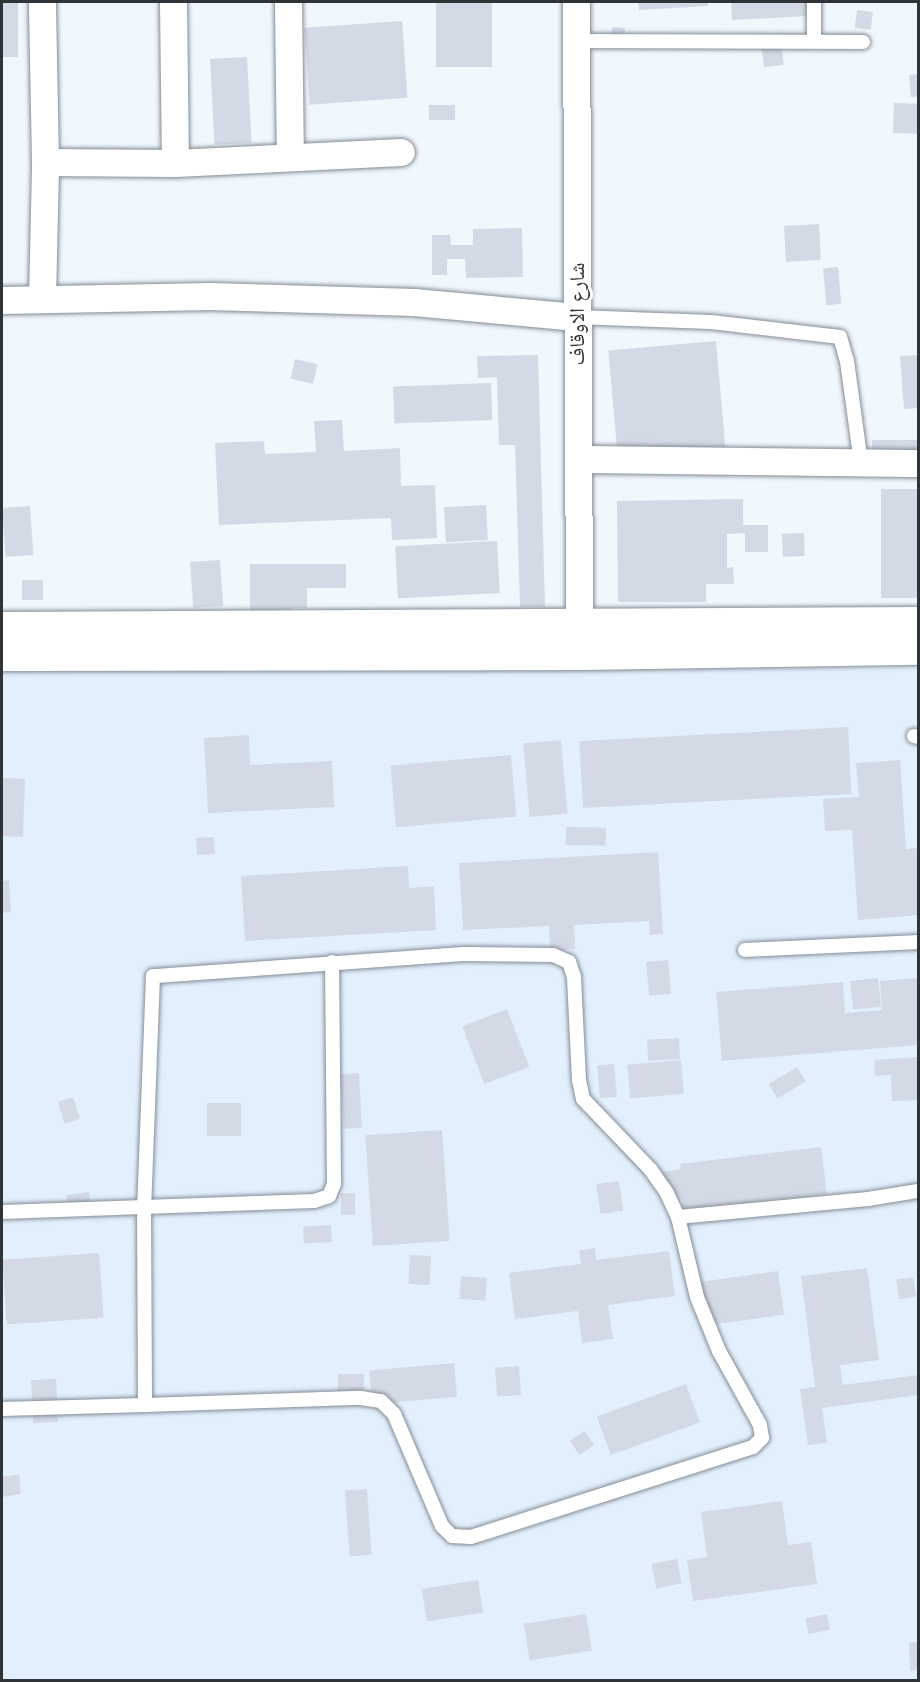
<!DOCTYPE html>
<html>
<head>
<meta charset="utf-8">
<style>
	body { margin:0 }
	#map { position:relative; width:920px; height:1682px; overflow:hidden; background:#f0f7fd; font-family:"Fira Sans","Noto Naskh Arabic",sans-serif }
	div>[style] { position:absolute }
	.built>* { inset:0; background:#e2f0fd; transform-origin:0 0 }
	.building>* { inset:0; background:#d4d9e6; transform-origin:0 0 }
	.roads { filter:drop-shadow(0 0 2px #838d97) drop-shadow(0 0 2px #838d97) }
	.service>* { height:14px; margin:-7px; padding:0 7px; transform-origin:7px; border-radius:7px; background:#fff }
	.minor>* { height:27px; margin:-13.5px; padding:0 13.5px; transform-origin:13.5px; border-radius:13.5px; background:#fff }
	.secondary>* { height:33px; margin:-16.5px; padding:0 16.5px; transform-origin:16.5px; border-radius:16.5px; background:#fff }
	span { translate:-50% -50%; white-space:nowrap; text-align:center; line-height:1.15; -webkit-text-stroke:6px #fff; paint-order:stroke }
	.street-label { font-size:21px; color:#2f3438 }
	.frame { position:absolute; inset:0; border:3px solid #2f3438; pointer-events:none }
</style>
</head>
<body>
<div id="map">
	<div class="built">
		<i style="left:918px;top:668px;width:1012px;height:917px;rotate:90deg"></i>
	</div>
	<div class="building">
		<i style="left:2px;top:2px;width:16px;height:55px"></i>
		<i style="left:436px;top:2px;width:56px;height:65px"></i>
		<i style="clip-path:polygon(638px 2px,708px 2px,708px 6px,639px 10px)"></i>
		<i style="clip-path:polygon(731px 2px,806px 2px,807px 16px,732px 20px)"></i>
		<i style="left:857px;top:10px;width:16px;height:18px;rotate:7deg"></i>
		<i style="left:402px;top:21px;width:77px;height:98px;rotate:86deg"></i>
		<i style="left:612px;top:27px;width:13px;height:19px;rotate:4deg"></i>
		<i style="left:781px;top:42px;width:23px;height:20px;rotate:83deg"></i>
		<i style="left:247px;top:57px;width:86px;height:37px;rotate:87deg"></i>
		<i style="clip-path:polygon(918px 74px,918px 97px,911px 97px,909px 75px)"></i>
		<i style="left:894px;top:103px;width:24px;height:30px;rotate:2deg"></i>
		<i style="left:455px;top:105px;width:15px;height:26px;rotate:90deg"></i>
		<i style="left:819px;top:224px;width:36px;height:35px;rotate:87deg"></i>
		<i style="clip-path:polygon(522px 228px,523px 277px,466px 278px,465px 259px,447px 259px,447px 275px,432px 275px,432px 235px,450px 235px,451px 245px,473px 245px,473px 229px)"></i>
		<i style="left:838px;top:267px;width:37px;height:15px;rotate:85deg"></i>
		<i style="left:716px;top:341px;width:120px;height:108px;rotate:85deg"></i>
		<i style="clip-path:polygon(538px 355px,545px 607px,520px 607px,515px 445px,499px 445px,497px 377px,478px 378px,477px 356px)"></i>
		<i style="clip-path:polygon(918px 355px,918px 408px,904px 409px,900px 356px)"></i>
		<i style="left:295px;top:359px;width:23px;height:20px;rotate:13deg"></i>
		<i style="left:491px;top:383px;width:37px;height:98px;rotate:88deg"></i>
		<i style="clip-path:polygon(342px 420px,344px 451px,400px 448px,401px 486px,435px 485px,437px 538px,392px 540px,391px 518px,219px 525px,215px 443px,264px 441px,265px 454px,316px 452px,314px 421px)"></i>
		<i style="left:918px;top:440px;width:26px;height:46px;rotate:90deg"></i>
		<i style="left:918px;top:489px;width:109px;height:37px;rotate:90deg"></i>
		<i style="clip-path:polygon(743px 499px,743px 525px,768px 525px,768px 552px,745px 552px,745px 533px,727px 534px,727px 568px,733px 567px,734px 584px,706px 584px,706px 602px,618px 602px,617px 501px)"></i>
		<i style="left:486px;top:505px;width:35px;height:42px;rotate:87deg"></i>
		<i style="left:30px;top:506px;width:49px;height:28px;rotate:86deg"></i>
		<i style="left:804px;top:533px;width:23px;height:22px;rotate:88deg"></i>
		<i style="left:497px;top:541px;width:52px;height:102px;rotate:87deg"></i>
		<i style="left:220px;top:560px;width:46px;height:30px;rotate:86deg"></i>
		<i style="clip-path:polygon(250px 564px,346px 564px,346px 588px,307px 588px,307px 608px,291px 608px,291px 613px,250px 613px)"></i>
		<i style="left:43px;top:580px;width:20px;height:21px;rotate:90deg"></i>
		<i style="left:848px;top:727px;width:67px;height:269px;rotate:87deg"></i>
		<i style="clip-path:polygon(249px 735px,250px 765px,332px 761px,334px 807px,208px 813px,204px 738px)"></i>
		<i style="left:561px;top:740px;width:74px;height:38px;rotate:85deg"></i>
		<i style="left:511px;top:755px;width:62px;height:121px;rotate:85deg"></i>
		<i style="clip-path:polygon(900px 760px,906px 849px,918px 848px,918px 915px,858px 920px,852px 830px,825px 831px,823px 799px,859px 797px,856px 763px)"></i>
		<i style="left:2px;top:778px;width:23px;height:58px;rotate:2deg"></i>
		<i style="left:566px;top:827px;width:40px;height:18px;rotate:1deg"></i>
		<i style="left:214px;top:837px;width:17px;height:18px;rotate:87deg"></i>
		<i style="clip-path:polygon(658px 852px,663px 934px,650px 935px,649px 921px,574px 925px,575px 949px,550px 950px,549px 926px,463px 930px,459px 863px)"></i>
		<i style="clip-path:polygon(408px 866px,409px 888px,434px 886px,436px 930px,245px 941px,241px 876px)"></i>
		<i style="clip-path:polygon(9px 880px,11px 912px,2px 913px,2px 881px)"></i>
		<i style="left:668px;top:960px;width:34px;height:22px;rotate:85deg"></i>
		<i style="left:878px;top:978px;width:29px;height:28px;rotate:84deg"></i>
		<i style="clip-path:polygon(918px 978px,918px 1045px,722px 1061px,716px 992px,843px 982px,845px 1013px,882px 1010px,880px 981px)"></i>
		<i style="left:507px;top:1009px;width:62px;height:48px;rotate:69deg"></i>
		<i style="left:679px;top:1038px;width:21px;height:32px;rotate:87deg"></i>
		<i style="clip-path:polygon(918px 1057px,918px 1100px,892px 1101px,891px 1075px,875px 1076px,874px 1060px)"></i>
		<i style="left:681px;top:1060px;width:34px;height:54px;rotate:85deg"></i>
		<i style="left:614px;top:1064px;width:33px;height:17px;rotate:85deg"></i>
		<i style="left:797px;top:1067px;width:17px;height:33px;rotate:59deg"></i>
		<i style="left:359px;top:1073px;width:55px;height:18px;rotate:87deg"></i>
		<i style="left:73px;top:1097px;width:23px;height:16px;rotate:72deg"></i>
		<i style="left:207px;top:1103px;width:34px;height:33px"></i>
		<i style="left:442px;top:1130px;width:111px;height:77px;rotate:86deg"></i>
		<i style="clip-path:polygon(821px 1147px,827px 1194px,683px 1211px,682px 1199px,661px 1201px,658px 1172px,681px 1169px,680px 1164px)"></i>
		<i style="left:619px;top:1181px;width:30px;height:23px;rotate:82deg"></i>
		<i style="left:89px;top:1192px;width:14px;height:23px;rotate:82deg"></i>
		<i style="left:341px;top:1193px;width:14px;height:22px"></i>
		<i style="left:331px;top:1225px;width:17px;height:28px;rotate:87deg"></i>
		<i style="clip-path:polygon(595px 1248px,596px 1260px,669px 1251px,675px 1296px,608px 1305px,613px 1339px,582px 1343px,578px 1311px,515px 1319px,509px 1273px,581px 1264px,579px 1250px)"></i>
		<i style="left:99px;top:1253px;width:65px;height:97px;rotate:86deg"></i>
		<i style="left:410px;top:1255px;width:21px;height:29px;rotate:3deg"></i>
		<i style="clip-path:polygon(867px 1268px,879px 1360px,840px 1365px,843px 1385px,918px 1375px,918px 1395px,822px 1408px,827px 1443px,808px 1445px,800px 1389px,815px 1387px,801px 1276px)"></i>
		<i style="left:778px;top:1271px;width:44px;height:82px;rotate:82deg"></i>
		<i style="left:461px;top:1276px;width:26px;height:23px;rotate:4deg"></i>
		<i style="left:913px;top:1277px;width:20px;height:17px;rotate:81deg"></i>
		<i style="left:454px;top:1363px;width:34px;height:85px;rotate:85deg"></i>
		<i style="left:519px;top:1366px;width:29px;height:24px;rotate:86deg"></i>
		<i style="left:364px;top:1374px;width:27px;height:26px;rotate:90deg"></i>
		<i style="left:56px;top:1379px;width:43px;height:25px;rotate:87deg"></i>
		<i style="left:686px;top:1384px;width:41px;height:95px;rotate:70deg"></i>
		<i style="left:585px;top:1431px;width:17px;height:18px;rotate:57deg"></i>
		<i style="clip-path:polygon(19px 1474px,21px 1494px,2px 1497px,2px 1477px)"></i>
		<i style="left:367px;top:1489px;width:66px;height:22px;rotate:86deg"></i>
		<i style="clip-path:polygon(782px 1501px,788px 1545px,811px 1542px,817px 1584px,693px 1601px,687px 1560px,707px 1557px,701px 1512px)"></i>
		<i style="left:677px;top:1559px;width:25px;height:26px;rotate:79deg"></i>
		<i style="left:478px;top:1580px;width:33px;height:57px;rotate:81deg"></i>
		<i style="left:586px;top:1614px;width:37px;height:63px;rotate:81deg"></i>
		<i style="left:827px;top:1614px;width:16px;height:22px;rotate:79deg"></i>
		<i style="clip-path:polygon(909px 1642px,918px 1642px,918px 1670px,910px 1671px)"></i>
	</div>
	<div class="roads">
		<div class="service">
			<i style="left:814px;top:2px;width:38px;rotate:90deg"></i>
			<i style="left:577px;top:41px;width:286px;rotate:0.2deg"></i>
			<i style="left:576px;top:317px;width:135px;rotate:2.1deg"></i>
			<i style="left:711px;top:322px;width:130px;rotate:6.6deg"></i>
			<i style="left:840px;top:337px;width:25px;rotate:74deg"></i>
			<i style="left:847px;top:361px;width:103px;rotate:82.2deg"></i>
			<i style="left:914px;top:736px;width:4px;rotate:14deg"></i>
			<i style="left:745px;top:950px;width:173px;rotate:-2.6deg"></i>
			<i style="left:2px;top:1212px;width:312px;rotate:-2deg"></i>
			<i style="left:314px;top:1201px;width:16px;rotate:-18deg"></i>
			<i style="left:329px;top:1196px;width:13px;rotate:-67deg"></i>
			<i style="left:334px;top:1184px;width:222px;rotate:-90.5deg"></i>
			<i style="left:678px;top:1217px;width:191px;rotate:-5.4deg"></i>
			<i style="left:868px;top:1199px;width:51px;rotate:-9.1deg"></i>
			<i style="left:2px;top:1409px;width:143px;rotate:-1.6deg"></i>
			<i style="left:145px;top:1405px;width:216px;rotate:-1.9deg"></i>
			<i style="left:361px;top:1398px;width:20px;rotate:9deg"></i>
			<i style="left:381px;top:1401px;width:18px;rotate:45deg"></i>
			<i style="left:394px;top:1414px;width:122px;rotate:66.8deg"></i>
			<i style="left:442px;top:1526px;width:14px;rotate:45deg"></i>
			<i style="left:452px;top:1536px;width:19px;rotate:3deg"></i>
			<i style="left:471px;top:1537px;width:296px;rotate:-17.7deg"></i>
			<i style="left:753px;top:1447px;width:13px;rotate:-45deg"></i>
			<i style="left:762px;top:1438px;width:13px;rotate:-99deg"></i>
			<i style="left:760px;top:1425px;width:85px;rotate:-119deg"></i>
			<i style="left:719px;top:1351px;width:58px;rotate:-112.2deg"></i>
			<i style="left:697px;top:1297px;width:82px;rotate:-103.4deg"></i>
			<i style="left:678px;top:1217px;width:26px;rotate:-115deg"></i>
			<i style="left:667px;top:1193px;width:29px;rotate:-125deg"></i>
			<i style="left:650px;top:1169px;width:97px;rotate:-133.7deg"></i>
			<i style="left:583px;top:1099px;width:19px;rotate:-102deg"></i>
			<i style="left:579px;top:1080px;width:103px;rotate:-92.8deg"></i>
			<i style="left:574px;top:977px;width:16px;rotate:-108deg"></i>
			<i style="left:569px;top:962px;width:17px;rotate:-156deg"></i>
			<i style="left:553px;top:955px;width:90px;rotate:-179.4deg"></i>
			<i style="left:463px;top:954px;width:311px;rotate:175.9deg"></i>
			<i style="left:153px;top:976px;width:230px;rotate:92.2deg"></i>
			<i style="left:144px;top:1206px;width:199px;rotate:89.7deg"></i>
		</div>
		<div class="minor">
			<i style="left:173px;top:2px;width:161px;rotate:89.3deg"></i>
			<i style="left:288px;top:2px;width:154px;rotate:89.3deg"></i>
			<i style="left:576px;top:2px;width:624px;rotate:89.72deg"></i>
			<i style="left:45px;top:162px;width:130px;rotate:0.4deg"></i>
			<i style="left:175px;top:163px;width:226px;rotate:-2.8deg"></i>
			<i style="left:42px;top:299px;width:137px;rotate:-88.7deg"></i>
			<i style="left:45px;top:162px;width:160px;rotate:-91.1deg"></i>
			<i style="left:2px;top:300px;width:208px;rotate:-1.1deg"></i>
			<i style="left:210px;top:296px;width:204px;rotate:1.7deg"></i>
			<i style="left:414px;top:302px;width:163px;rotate:5.3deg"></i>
			<i style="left:579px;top:459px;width:339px;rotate:0.7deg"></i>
		</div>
		<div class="secondary">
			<i style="left:2px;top:628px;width:916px;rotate:-0.31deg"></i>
			<i style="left:2px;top:654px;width:579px;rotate:-0.1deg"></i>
			<i style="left:581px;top:653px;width:337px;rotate:-0.9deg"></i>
		</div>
	</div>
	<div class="street-label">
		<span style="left:577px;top:314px;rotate:-90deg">شارع الاوقاف</span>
	</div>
	<div class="frame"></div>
</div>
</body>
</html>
